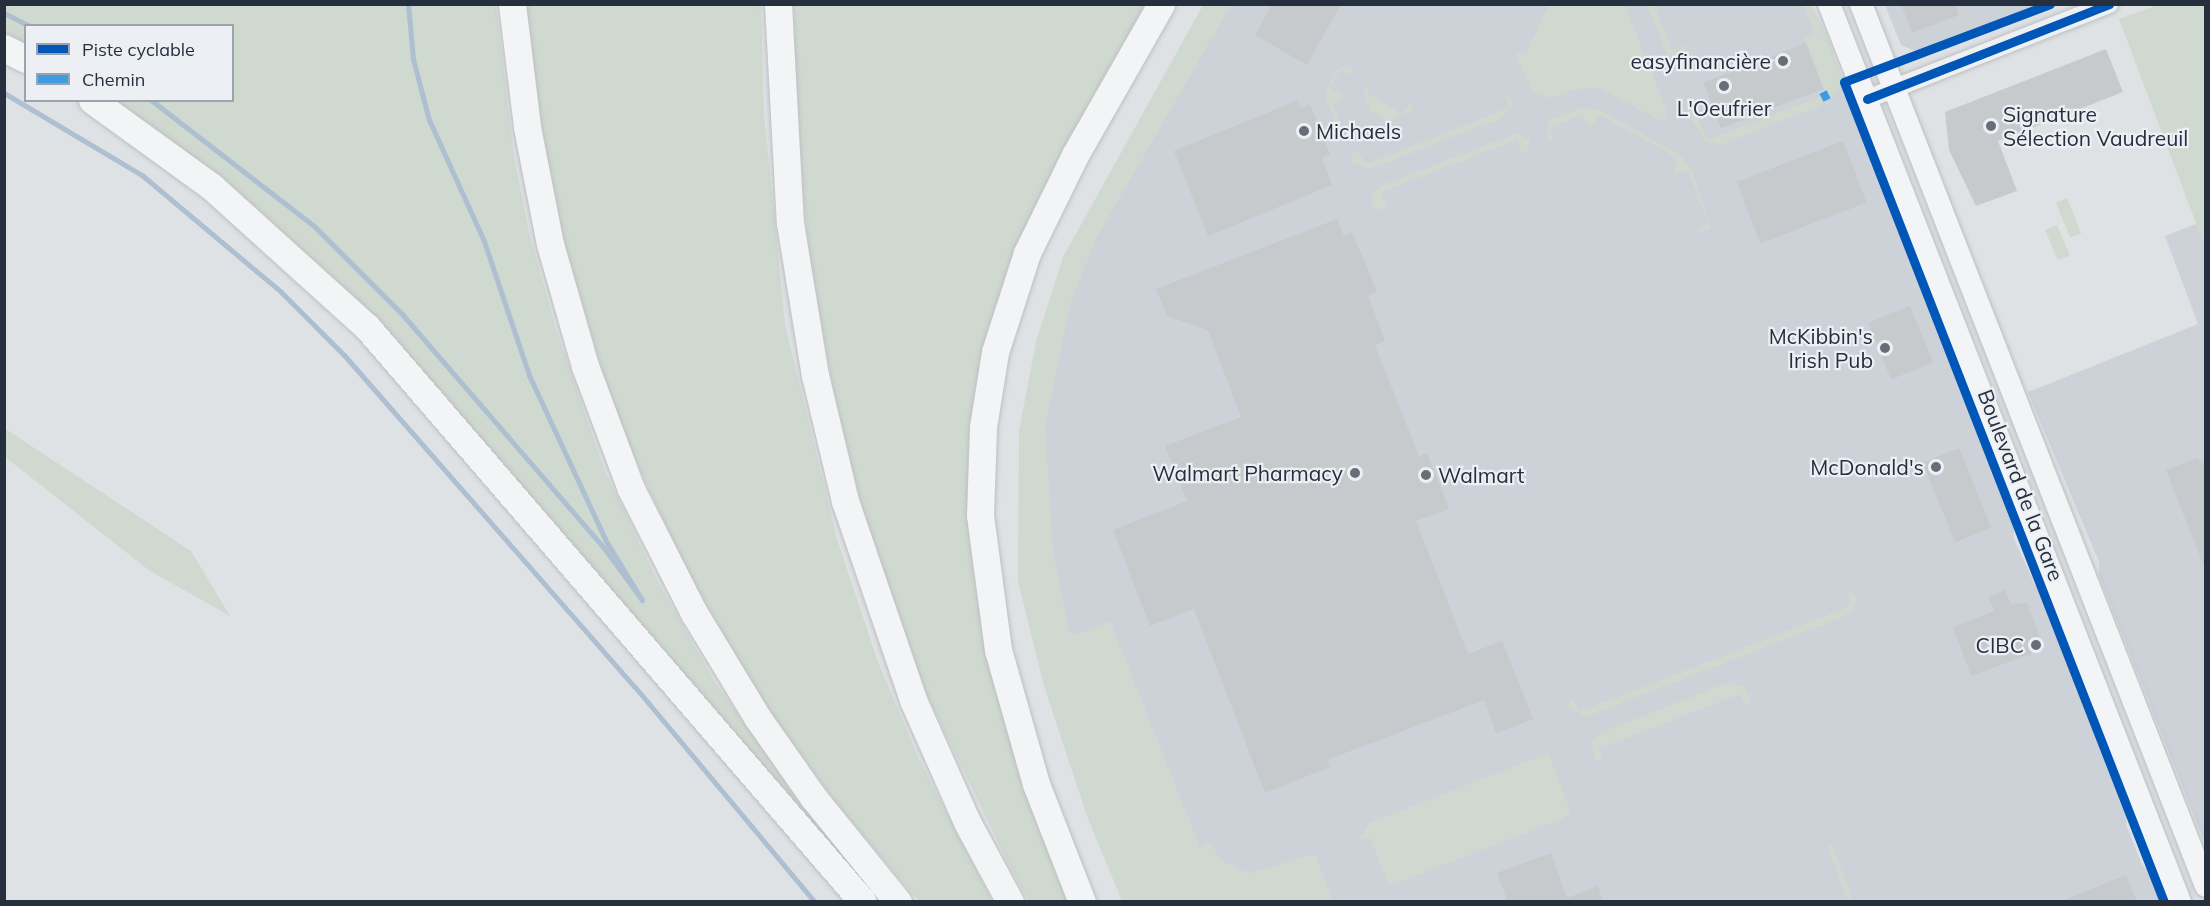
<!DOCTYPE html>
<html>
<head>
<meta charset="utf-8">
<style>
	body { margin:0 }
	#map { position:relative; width:2210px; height:906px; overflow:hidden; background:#dfe2e5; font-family:Mulish,sans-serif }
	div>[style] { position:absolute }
	.built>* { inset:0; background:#cdd1d8 }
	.green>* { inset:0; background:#d0d9d0; transform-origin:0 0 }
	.stream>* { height:5px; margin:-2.5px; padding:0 2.5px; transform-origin:2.5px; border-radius:2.5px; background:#adbfd0 }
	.building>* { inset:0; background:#c7cacd; transform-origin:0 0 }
	.roads { filter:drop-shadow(0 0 2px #bdc0c3) drop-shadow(0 0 2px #bdc0c3) }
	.minor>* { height:18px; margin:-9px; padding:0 9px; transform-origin:9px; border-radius:9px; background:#eef0f1 }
	.major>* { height:22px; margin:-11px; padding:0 11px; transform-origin:11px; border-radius:11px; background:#f3f4f5 }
	.highway>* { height:27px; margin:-13.5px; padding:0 13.5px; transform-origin:13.5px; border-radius:13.5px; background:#f3f4f5 }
	.quiet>* { height:8px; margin-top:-4px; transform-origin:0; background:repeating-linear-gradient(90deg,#3c9de3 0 15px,transparent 0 23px) }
	.cycleway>* { height:9px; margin:-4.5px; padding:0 4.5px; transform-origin:4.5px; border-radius:4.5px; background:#0057b8 }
	.dots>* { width:16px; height:16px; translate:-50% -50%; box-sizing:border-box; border:3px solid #ecf0f4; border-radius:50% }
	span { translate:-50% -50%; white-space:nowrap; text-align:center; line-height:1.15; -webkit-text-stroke:4.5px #ecf0f4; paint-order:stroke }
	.poi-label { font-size:21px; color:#262f3d }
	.right { translate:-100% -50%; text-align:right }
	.left { translate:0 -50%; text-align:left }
	.street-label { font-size:21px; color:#262f3d }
	.frame { position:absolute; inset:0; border:6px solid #262f3d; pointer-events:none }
	.legend { position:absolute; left:24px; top:24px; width:210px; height:78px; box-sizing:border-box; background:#ecf0f4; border:2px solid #9da3ab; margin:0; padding:8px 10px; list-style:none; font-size:18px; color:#262f3d }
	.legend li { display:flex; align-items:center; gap:12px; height:30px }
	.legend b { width:30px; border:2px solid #9da3ab }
</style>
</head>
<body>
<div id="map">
	<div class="built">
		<i style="clip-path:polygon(1211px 5px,1811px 5px,1827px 36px,1862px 137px,1874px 148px,2017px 513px,2013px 537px,2035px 585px,2049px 597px,2129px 800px,2126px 824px,2142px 865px,2161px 883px,2169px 901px,1333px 902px,1328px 889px,1221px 901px,1110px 622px,1049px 646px,1028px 522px,1066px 271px)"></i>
		<i style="clip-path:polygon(1885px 5px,2040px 5px,1917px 52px,1901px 45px)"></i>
		<i style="clip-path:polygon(2196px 224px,2206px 247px,2205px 844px,2099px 575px,2099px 562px,2028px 392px,2198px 324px,2165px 236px)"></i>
	</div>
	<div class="green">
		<i style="clip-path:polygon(4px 5px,496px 5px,514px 157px,530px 236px,556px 329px,604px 469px,658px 582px,715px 682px,819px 829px,815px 833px,365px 310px,261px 212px,155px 129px,110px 101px,232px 100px,232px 26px,26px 26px,25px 47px,5px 35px)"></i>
		<i style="clip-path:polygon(524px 5px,761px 5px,764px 113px,785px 324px,837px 539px,878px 662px,918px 757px,992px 901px,919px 901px,840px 808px,763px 702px,688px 573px,621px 428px,572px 275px,551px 188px)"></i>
		<i style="clip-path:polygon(794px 5px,1147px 5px,1017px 242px,989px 326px,969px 434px,969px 540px,984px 641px,1070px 901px,1029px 901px,1011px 869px,922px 684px,866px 524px,835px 398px,810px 262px,796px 117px)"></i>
		<i style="clip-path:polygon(1203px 5px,1231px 5px,1097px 237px,1072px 298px,1045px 426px,1053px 551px,1069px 631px,1075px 635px,1110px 621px,1200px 847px,1210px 842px,1222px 861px,1249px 873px,1315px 854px,1333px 901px,1122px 901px,1088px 819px,1043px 683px,1018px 581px,1019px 431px,1036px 342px,1063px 257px)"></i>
		<i style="clip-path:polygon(1549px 5px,1625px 5px,1667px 111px,1666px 118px,1659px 120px,1599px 88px,1575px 89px,1551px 98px,1533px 93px,1515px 53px,1526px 53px)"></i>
		<i style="clip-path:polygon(1647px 5px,1654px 5px,1672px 50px,1686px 46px,1687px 60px,1677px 61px,1667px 53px)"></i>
		<i style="clip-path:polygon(1803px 5px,1811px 5px,1827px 36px,1842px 77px,1837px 91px,1822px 105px,1723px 144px,1705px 142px,1687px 111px,1690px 101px,1708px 140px,1826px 94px,1804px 38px,1815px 33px)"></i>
		<i style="clip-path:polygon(2158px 5px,2205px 5px,2205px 247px,2119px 19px)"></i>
		<i style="clip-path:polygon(1344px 66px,1352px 68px,1354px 75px,1340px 70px,1330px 88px,1344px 96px,1333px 104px,1343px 130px,1356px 126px,1353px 134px,1339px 131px,1325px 95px,1336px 70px)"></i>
		<i style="clip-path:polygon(1371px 81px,1367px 93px,1403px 114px,1411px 102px,1413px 110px,1388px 121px,1370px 111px,1363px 92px)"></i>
		<i style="clip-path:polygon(1506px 92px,1514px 103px,1502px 118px,1370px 169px,1352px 163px,1351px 156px,1357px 150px,1366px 164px,1508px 108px)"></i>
		<i style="clip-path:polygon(1580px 108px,1600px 110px,1680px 155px,1691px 168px,1711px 229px,1697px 232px,1708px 223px,1688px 171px,1673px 173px,1677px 158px,1600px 115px,1590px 128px,1581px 115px,1549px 128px,1554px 141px,1547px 138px,1548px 121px)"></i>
		<i style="clip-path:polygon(1517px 133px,1530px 140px,1528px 152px,1522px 152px,1517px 140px,1382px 192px,1387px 207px,1378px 210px,1372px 206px,1371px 195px,1382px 185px)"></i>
		<i style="left:2067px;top:198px;width:38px;height:12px;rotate:68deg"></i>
		<i style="left:2057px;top:225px;width:33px;height:13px;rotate:67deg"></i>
		<i style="clip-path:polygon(4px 428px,191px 551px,230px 616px,150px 571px,5px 457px)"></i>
		<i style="clip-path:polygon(1849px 590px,1858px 598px,1851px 614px,1586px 717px,1567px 706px,1573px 699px,1579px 712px,1850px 606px)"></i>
		<i style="clip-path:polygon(1729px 682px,1744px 687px,1751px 702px,1745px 704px,1740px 694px,1599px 749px,1603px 760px,1597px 762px,1591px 744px,1598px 734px)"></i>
		<i style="clip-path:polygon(1548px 753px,1571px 812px,1562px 819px,1389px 886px,1370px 838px,1359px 839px,1369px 823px)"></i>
		<i style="left:1832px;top:845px;width:60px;height:5px;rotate:69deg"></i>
	</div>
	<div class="stream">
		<i style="left:4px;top:13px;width:28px;rotate:27deg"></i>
		<i style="left:4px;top:93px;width:162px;rotate:30.8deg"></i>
		<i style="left:143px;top:176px;width:180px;rotate:40deg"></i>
		<i style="left:281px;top:292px;width:89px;rotate:45deg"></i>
		<i style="left:344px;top:355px;width:441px;rotate:48.8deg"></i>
		<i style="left:635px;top:687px;width:280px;rotate:50.1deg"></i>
		<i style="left:151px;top:100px;width:206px;rotate:37.7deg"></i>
		<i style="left:314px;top:226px;width:124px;rotate:45deg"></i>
		<i style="left:402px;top:314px;width:309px;rotate:49.2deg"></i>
		<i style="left:604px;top:548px;width:64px;rotate:53.8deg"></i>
		<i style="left:642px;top:600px;width:69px;rotate:-121.4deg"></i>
		<i style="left:606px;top:541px;width:183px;rotate:-114.9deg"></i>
		<i style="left:529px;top:375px;width:141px;rotate:-108.6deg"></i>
		<i style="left:484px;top:241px;width:133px;rotate:-114.4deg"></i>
		<i style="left:429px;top:120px;width:63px;rotate:-104.7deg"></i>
		<i style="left:413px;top:59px;width:55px;rotate:-95.2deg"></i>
	</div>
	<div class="building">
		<i style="clip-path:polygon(1272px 4px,1341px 4px,1307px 65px,1255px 35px)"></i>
		<i style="clip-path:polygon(1901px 4px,1955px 4px,1959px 15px,1912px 33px)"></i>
		<i style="left:1806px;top:43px;width:49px;height:110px;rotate:69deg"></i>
		<i style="clip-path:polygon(2106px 49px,2123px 92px,1998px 141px,2017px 191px,1976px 206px,1949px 150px,1945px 112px)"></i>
		<i style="clip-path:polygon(1298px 100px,1301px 108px,1310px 104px,1330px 154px,1322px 158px,1332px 185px,1208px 236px,1174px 151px)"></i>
		<i style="left:1843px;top:141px;width:66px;height:114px;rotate:69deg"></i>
		<i style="clip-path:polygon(1337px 219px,1344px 236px,1352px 232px,1377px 292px,1368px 295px,1385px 341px,1375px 345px,1419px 456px,1427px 453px,1449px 509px,1416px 521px,1468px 654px,1502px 641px,1533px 719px,1496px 733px,1484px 700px,1327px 760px,1330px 767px,1265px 793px,1194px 609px,1150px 626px,1113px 530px,1187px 501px,1165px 446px,1241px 417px,1208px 330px,1167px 316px,1156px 289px)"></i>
		<i style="left:1910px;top:306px;width:61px;height:45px;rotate:68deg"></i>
		<i style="left:1959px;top:448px;width:86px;height:39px;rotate:68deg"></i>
		<i style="clip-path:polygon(2198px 458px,2200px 462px,2205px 459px,2205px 569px,2166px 470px)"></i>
		<i style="clip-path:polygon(2005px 590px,2011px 605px,2027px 602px,2044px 649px,1971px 676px,1953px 627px,1994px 611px,1988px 597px)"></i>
		<i style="clip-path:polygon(1551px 853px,1567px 898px,1598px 886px,1603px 902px,1508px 902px,1497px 873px)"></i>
		<i style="clip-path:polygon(2126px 875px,2137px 902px,2062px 902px,2062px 901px)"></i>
	</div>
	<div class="roads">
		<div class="minor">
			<i style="left:1867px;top:99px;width:260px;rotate:-21.4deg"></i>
		</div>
		<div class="major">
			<i style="left:1829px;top:4px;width:964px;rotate:68.65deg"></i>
			<i style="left:1861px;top:4px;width:947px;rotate:68.64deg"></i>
		</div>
		<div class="highway">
			<i style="left:512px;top:4px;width:124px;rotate:83deg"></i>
			<i style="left:527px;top:127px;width:119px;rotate:78.9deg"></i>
			<i style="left:550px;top:244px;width:127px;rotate:74deg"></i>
			<i style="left:585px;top:366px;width:131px;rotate:69.5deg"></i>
			<i style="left:631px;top:489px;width:139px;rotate:63.1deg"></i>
			<i style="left:694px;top:613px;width:122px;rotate:58.8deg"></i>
			<i style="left:757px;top:717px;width:98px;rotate:55deg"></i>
			<i style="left:813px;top:797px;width:135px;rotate:51deg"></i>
			<i style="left:778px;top:4px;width:219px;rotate:86.9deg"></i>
			<i style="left:790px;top:223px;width:154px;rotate:80.7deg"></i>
			<i style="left:815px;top:375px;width:130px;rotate:76.6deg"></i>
			<i style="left:845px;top:501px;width:210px;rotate:71.1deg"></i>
			<i style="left:913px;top:700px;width:133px;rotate:66.1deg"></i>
			<i style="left:967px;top:822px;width:91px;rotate:61.7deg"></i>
			<i style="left:4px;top:48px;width:25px;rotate:27deg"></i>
			<i style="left:92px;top:100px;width:148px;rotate:35.9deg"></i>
			<i style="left:212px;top:187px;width:209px;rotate:42.1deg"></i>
			<i style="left:367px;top:327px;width:759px;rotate:49.22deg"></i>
			<i style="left:1082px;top:902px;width:127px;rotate:-111.3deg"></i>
			<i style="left:1036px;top:784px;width:139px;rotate:-105.8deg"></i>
			<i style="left:998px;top:650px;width:136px;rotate:-97.6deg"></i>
			<i style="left:980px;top:515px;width:88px;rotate:-88deg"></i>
			<i style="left:983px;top:427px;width:76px;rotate:-80.9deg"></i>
			<i style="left:995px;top:352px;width:104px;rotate:-72.1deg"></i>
			<i style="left:1027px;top:253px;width:109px;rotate:-63.9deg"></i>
			<i style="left:1075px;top:155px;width:174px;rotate:-60.3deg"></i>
		</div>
	</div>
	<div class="quiet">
		<i style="left:1823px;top:92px;width:9px;rotate:63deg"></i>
	</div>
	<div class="cycleway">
		<i style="left:2050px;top:4px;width:220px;rotate:159.3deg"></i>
		<i style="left:1844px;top:82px;width:880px;rotate:68.68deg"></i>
		<i style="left:1867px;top:99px;width:260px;rotate:-21.4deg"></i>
	</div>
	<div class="dots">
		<i style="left:1783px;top:61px;background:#676e78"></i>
		<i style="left:1724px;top:86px;background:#676e78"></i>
		<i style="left:1991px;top:126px;background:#676e78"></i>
		<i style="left:1304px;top:131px;background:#676e78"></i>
		<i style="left:1885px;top:348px;background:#676e78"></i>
		<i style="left:1936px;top:467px;background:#676e78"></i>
		<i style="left:1355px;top:473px;background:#676e78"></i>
		<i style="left:1426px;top:475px;background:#676e78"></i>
		<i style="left:2036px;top:645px;background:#676e78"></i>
	</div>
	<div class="poi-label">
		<span class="right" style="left:1771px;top:61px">easyfinancière</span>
		<span style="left:1724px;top:108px">L'Oeufrier</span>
		<span class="left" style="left:2003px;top:126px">Signature<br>Sélection Vaudreuil</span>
		<span class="left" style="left:1316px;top:131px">Michaels</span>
		<span class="right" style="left:1873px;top:348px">McKibbin's<br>Irish Pub</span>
		<span class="right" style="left:1924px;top:467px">McDonald's</span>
		<span class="right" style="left:1343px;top:473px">Walmart Pharmacy</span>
		<span class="left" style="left:1438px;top:475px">Walmart</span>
		<span class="right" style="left:2024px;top:645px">CIBC</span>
	</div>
	<div class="street-label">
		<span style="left:2021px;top:485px;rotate:69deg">Boulevard de la Gare</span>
	</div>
	<div class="frame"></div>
	<ul class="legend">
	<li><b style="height:8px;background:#0057b8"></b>Piste cyclable</li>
	<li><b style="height:8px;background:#3c9de3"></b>Chemin</li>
	</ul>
</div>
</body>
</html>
